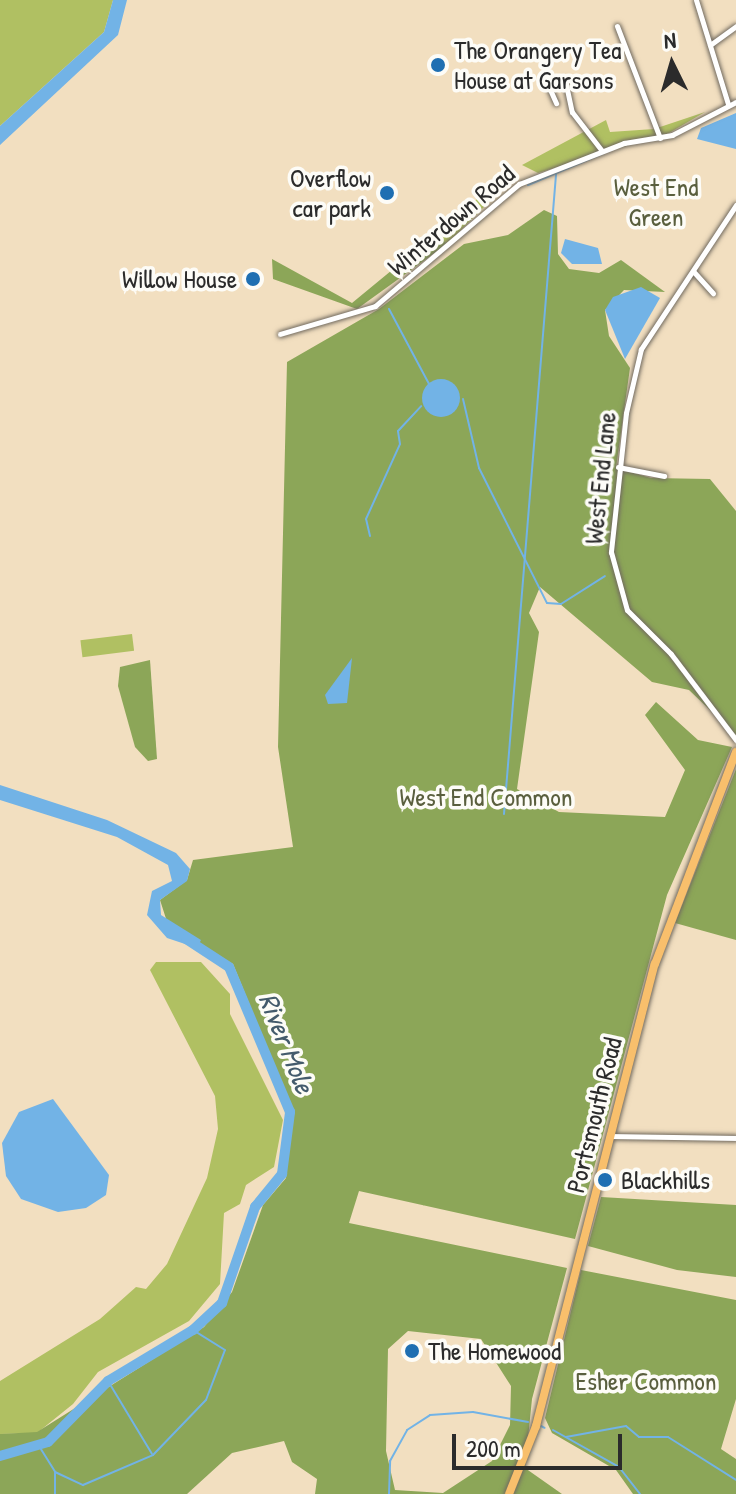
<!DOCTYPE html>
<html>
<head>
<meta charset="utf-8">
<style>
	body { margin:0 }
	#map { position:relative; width:736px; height:1494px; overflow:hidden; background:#f2dfc0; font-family:"Patrick Hand",sans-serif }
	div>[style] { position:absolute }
	.green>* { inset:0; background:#b0c062; transform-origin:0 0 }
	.forest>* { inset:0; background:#8ca658 }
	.water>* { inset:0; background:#72b3e6 }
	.round { border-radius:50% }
	.stream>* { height:2px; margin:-1px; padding:0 1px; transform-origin:1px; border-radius:1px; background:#72b3e6 }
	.river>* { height:10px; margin:-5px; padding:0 5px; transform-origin:5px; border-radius:5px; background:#72b3e6 }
	.roads { filter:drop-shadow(0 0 2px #716a5f) drop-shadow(0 0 2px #716a5f) }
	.minor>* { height:5px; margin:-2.5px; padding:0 2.5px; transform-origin:2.5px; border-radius:2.5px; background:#fff }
	.primary>* { height:8px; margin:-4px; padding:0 4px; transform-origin:4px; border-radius:4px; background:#f8bf6c }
	.dots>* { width:22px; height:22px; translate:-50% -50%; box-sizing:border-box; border:4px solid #fdfcf7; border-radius:50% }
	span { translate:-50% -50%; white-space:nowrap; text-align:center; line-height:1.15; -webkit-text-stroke:7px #fdfcf7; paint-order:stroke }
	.poi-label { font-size:26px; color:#2b2b2b }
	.left { translate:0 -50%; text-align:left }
	.right { translate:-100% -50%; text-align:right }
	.park-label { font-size:26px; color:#5a5f3e }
	.street-label { font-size:26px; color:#2b2b2b }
	.water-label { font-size:28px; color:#445b6c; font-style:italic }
	.north { position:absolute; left:632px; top:24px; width:80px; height:80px; -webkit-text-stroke:6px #fdfcf7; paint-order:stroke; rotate:355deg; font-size:22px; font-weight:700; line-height:32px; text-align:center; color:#2b2b2b }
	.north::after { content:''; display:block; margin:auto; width:28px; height:36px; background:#2b2b2b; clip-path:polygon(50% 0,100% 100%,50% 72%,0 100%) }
	.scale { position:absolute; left:452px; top:1434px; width:170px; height:36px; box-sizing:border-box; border:4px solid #2b2b2b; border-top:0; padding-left:10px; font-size:24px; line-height:28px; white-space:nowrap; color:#2b2b2b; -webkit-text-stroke:6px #fdfcf7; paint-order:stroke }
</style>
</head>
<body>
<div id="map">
	<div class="green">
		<i style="clip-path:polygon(0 0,113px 0,104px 32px,0 126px)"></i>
		<i style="clip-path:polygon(705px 112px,669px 133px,538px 173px,522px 165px,606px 120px,610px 132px,654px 129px)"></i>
		<i style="clip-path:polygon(499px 192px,447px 244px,437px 233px,484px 193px)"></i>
		<i style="left:132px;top:634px;width:17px;height:52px;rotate:83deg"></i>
		<i style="clip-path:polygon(156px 962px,201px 962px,230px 994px,230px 1014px,283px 1120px,274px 1167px,246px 1185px,240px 1204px,224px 1213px,220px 1284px,189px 1321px,98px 1372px,73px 1404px,37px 1433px,0 1434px,0 1381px,100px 1319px,136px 1287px,146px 1289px,167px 1264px,207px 1178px,218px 1129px,215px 1096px,150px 970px)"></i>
	</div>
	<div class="forest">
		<i style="clip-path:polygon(evenodd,544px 210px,557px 216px,558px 254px,569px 269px,599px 273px,621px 260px,665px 292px,624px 290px,605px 310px,609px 336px,630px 368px,616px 468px,651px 478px,710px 479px,736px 511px,736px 735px,689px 690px,652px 682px,540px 587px,529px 613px,539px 632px,517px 789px,559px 812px,665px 817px,685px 770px,645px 715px,656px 702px,698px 740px,732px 747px,667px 895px,575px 1239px,359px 1191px,349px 1223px,567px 1268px,532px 1399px,525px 1468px,562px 1494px,315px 1494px,317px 1479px,292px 1462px,284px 1441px,232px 1453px,187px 1494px,0 1494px,0 1434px,37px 1432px,204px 1327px,232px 1292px,263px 1205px,286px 1178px,292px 1109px,233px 964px,169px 928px,160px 900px,187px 880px,193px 860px,293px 847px,278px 747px,287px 362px,379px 309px,464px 244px,508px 235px,544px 210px,408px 1331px,481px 1339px,511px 1386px,510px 1425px,492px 1461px,443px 1493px,395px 1490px,386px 1451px,388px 1349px,408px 1331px)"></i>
		<i style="clip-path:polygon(437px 233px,447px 244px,357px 309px,273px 279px,272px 259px,352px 303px)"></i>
		<i style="clip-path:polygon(150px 660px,157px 759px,148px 761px,135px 747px,118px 686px,120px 667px)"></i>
		<i style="clip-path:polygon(736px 769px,736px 940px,675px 923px)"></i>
		<i style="clip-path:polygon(601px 1197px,736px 1205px,736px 1277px,677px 1270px,588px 1246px)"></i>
		<i style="clip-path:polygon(581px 1270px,736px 1300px,736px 1399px,721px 1449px,736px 1459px,736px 1494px,633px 1494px,616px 1470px,552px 1433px,545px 1418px)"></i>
	</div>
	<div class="water">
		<i style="clip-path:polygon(113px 0,127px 0,118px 35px,0 145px,0 126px,104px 32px)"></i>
		<i style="clip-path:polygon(736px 113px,736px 149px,697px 139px,701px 128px)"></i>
		<i style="clip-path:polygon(565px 239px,598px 248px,602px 264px,572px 264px,561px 253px)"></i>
		<i style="clip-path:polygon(641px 287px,660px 298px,625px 359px,605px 310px,613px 297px)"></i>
		<i class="round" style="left:422px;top:379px;width:38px;height:38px"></i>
		<i style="clip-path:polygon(352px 658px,347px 703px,328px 704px,325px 695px)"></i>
		<i style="clip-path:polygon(0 785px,107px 820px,176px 853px,190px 869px,187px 881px,160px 900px,161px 915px,201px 940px,197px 948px,167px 938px,147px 915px,152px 891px,172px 881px,168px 865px,117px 837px,0 800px)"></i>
		<i style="clip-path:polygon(53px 1099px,109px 1175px,106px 1195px,86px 1208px,58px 1212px,21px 1199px,6px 1176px,2px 1143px,19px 1112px)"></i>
	</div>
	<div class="stream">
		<i style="left:528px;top:185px;width:82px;rotate:-22.8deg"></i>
		<i style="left:389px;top:309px;width:85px;rotate:61.9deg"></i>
		<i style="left:463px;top:399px;width:71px;rotate:76.9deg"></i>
		<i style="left:479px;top:468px;width:151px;rotate:63.3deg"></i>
		<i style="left:547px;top:603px;width:14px;rotate:4deg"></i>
		<i style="left:561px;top:604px;width:52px;rotate:-32.5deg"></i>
		<i style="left:370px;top:536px;width:17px;rotate:-103deg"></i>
		<i style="left:366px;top:519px;width:82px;rotate:-65.6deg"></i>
		<i style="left:400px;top:444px;width:13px;rotate:-99deg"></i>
		<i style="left:398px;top:431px;width:34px;rotate:-47deg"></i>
		<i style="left:504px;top:814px;width:642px;rotate:-85.35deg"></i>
		<i style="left:108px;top:1381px;width:85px;rotate:58.9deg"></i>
		<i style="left:541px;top:1426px;width:4px;rotate:27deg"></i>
		<i style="left:553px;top:1430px;width:76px;rotate:29.3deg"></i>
		<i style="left:619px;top:1467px;width:34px;rotate:52deg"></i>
		<i style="left:566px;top:1437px;width:61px;rotate:-10.4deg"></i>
		<i style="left:626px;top:1426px;width:17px;rotate:40deg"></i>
		<i style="left:639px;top:1437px;width:29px"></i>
		<i style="left:668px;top:1437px;width:80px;rotate:32.3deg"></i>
		<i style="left:39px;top:1446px;width:31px;rotate:58deg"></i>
		<i style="left:55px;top:1472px;width:22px;rotate:90deg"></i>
		<i style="left:55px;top:1472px;width:31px;rotate:25deg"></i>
		<i style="left:83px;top:1485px;width:76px;rotate:-23.2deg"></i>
		<i style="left:153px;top:1455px;width:76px;rotate:-46.1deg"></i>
		<i style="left:206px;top:1400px;width:53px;rotate:-69.2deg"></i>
		<i style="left:225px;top:1350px;width:38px;rotate:-148deg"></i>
		<i style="left:389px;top:1494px;width:33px;rotate:-88deg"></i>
		<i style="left:390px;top:1461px;width:35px;rotate:-61deg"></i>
		<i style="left:407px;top:1430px;width:27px;rotate:-33deg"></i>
		<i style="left:430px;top:1415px;width:43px;rotate:-4deg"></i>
		<i style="left:473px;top:1412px;width:56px;rotate:10.3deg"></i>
	</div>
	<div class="river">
		<i style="left:0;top:1456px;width:50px;rotate:-16.3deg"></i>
		<i style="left:48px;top:1442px;width:86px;rotate:-45.5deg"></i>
		<i style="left:108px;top:1381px;width:99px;rotate:-31deg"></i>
		<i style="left:193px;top:1330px;width:40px;rotate:-43deg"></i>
		<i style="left:222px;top:1303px;width:102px;rotate:-71deg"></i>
		<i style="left:255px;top:1207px;width:43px;rotate:-50.7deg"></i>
		<i style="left:282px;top:1174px;width:63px;rotate:-82.6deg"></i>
		<i style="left:290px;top:1112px;width:157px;rotate:-112.8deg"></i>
		<i style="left:229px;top:967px;width:51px;rotate:-146.9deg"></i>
	</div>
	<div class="roads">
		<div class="minor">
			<i style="left:696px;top:0;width:109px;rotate:72.9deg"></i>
			<i style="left:617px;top:26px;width:120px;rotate:69deg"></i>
			<i style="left:710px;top:45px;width:32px;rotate:-36deg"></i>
			<i style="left:565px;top:80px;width:33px;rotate:78deg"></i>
			<i style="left:572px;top:112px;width:49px;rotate:52.4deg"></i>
			<i style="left:548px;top:85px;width:20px;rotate:66deg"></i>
			<i style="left:736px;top:205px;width:173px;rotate:123.4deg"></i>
			<i style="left:641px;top:349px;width:66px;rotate:103.2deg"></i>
			<i style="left:626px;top:413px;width:140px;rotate:96.2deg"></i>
			<i style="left:611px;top:552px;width:60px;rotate:74.6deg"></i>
			<i style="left:627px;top:610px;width:62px;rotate:45deg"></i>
			<i style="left:671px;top:654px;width:108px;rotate:52.9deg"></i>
			<i style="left:693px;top:271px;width:30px;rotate:48deg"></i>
			<i style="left:280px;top:334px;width:99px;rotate:-16.4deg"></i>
			<i style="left:375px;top:306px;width:189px;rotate:-40.3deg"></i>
			<i style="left:519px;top:184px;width:113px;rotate:-21.3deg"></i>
			<i style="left:624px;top:143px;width:49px;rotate:-9.5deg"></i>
			<i style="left:672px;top:135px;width:72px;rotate:-27.3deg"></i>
			<i style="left:618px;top:467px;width:47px;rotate:11.1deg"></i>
			<i style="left:611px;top:1136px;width:125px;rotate:0.9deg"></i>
		</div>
		<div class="primary">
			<i style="left:509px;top:1494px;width:73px;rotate:-68.3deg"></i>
			<i style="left:536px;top:1426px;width:477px;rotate:-75.6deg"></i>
			<i style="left:655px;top:964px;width:227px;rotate:-69.1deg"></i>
		</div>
	</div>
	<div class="dots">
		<i style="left:438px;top:65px;background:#1f6fb2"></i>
		<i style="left:387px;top:193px;background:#1f6fb2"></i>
		<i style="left:253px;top:279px;background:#1f6fb2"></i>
		<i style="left:605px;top:1180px;background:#1f6fb2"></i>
		<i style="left:412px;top:1351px;background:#1f6fb2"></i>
	</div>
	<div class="poi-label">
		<span class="left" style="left:454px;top:65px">The Orangery Tea<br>House at Garsons</span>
		<span class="right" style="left:371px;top:193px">Overflow<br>car park</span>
		<span class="right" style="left:237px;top:279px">Willow House</span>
		<span class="left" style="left:621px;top:1180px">Blackhills</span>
		<span class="left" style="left:428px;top:1351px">The Homewood</span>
	</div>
	<div class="park-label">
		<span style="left:656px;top:202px">West End<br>Green</span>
		<span style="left:486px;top:797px">West End Common</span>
		<span style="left:646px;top:1381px">Esher Common</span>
	</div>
	<div class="street-label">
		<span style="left:451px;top:220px;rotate:-40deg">Winterdown Road</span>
		<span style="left:600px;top:478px;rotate:-84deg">West End Lane</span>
		<span style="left:594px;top:1115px;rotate:-76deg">Portsmouth Road</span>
	</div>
	<div class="water-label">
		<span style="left:287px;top:1043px;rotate:68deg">River Mole</span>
	</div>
	<div class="north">N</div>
	<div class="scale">200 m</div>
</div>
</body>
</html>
